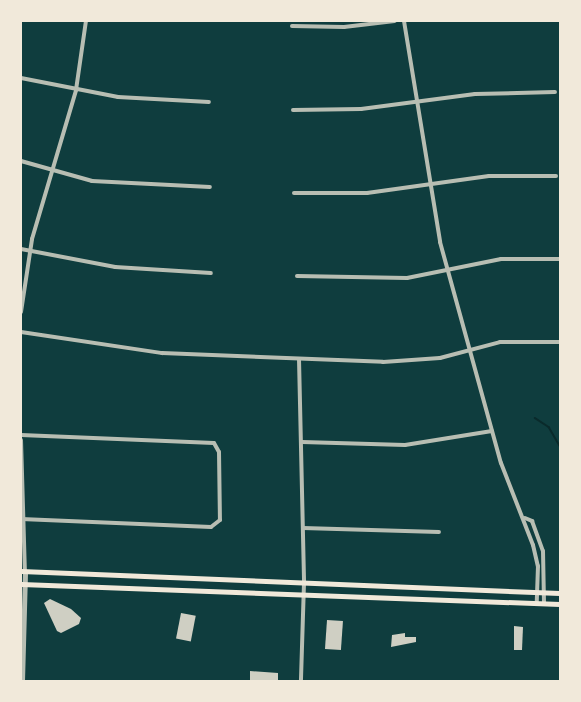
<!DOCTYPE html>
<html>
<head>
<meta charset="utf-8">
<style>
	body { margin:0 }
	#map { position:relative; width:581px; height:702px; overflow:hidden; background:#0f3d3e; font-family:"Source Serif 4",serif }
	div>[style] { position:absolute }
	.stream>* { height:1.5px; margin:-0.75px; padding:0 0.75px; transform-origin:0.75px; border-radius:0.75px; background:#0a2a2b }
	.building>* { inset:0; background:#cfcfc3; transform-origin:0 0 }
	.minor>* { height:4px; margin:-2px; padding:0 2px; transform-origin:2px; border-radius:2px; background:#b8beb3 }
	.tertiary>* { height:4.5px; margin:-2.25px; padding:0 2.25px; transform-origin:2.25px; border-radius:2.25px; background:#b8beb3 }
	.secondary>* { height:5px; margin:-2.5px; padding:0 2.5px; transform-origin:2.5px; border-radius:2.5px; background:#f1e9da }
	span { translate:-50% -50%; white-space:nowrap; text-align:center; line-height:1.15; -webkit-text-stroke:6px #f1e9da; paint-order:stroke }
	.frame { position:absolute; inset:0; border:22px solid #f1e9da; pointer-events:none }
</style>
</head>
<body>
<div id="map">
	<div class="stream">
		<i style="left:535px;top:418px;width:17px;rotate:33deg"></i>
		<i style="left:549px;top:427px;width:22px;rotate:60deg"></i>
	</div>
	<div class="building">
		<i style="clip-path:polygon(50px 599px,71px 609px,81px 618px,79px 624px,61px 633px,57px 631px,44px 603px)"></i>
		<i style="left:181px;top:613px;width:15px;height:26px;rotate:11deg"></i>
		<i style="left:327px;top:620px;width:16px;height:29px;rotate:4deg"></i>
		<i style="clip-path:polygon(514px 626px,523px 627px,522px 650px,514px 650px)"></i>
		<i style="clip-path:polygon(405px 633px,405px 637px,416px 637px,416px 642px,391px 647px,392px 635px)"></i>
		<i style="clip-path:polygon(250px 671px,278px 673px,278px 681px,250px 681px)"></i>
	</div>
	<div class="minor">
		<i style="left:404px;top:21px;width:224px;rotate:80.7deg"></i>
		<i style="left:440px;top:242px;width:229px;rotate:74.6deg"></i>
		<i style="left:501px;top:463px;width:88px;rotate:68.7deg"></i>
		<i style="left:533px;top:545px;width:22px;rotate:77deg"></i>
		<i style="left:538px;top:566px;width:38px;rotate:92deg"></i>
		<i style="left:292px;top:26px;width:52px;rotate:1.1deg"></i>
		<i style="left:344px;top:27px;width:51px;rotate:-6.7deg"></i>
		<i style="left:21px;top:78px;width:99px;rotate:11.1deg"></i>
		<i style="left:118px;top:97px;width:91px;rotate:3.1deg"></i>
		<i style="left:293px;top:110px;width:68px;rotate:-0.8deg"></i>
		<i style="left:361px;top:109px;width:115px;rotate:-7.5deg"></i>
		<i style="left:475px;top:94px;width:80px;rotate:-1.4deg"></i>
		<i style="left:21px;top:161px;width:74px;rotate:15.7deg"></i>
		<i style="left:92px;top:181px;width:118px;rotate:2.9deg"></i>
		<i style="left:294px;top:193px;width:73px"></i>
		<i style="left:367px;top:193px;width:123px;rotate:-7.9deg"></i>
		<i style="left:489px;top:176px;width:67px"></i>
		<i style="left:21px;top:249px;width:96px;rotate:10.8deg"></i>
		<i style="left:115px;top:267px;width:96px;rotate:3.6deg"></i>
		<i style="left:297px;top:276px;width:110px;rotate:1deg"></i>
		<i style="left:407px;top:278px;width:96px;rotate:-11.4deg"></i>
		<i style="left:501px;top:259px;width:58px"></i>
		<i style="left:21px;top:312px;width:74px;rotate:-81.4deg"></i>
		<i style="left:32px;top:239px;width:155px;rotate:-73.5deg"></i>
		<i style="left:76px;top:90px;width:70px;rotate:-81.8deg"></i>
		<i style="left:21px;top:332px;width:143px;rotate:8.5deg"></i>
		<i style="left:162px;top:353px;width:221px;rotate:2.3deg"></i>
		<i style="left:383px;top:362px;width:57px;rotate:-4deg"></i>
		<i style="left:440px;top:358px;width:62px;rotate:-14.9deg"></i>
		<i style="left:500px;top:342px;width:60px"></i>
		<i style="left:299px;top:359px;width:224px;rotate:88.7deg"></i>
		<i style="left:304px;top:583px;width:98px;rotate:91.8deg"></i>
		<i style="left:21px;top:435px;width:193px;rotate:2.4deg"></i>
		<i style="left:214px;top:443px;width:10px;rotate:61deg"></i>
		<i style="left:219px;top:452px;width:68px;rotate:89.2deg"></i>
		<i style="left:220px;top:520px;width:11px;rotate:142deg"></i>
		<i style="left:211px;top:527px;width:190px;rotate:-177.6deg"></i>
		<i style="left:21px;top:440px;width:131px;rotate:88.3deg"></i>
		<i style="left:302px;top:442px;width:103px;rotate:1.7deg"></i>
		<i style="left:405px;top:445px;width:88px;rotate:-9.1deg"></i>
		<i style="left:525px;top:518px;width:8px;rotate:23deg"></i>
		<i style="left:532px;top:521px;width:32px;rotate:70deg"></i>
		<i style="left:543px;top:551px;width:53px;rotate:88.9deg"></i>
		<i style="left:303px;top:528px;width:136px;rotate:1.7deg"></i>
	</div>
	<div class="tertiary">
		<i style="left:22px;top:681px;width:109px;rotate:-88.4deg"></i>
	</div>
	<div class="secondary">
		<i style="left:21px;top:571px;width:539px;rotate:2.34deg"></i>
		<i style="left:21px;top:584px;width:539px;rotate:2.13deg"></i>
	</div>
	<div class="frame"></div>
</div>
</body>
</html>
